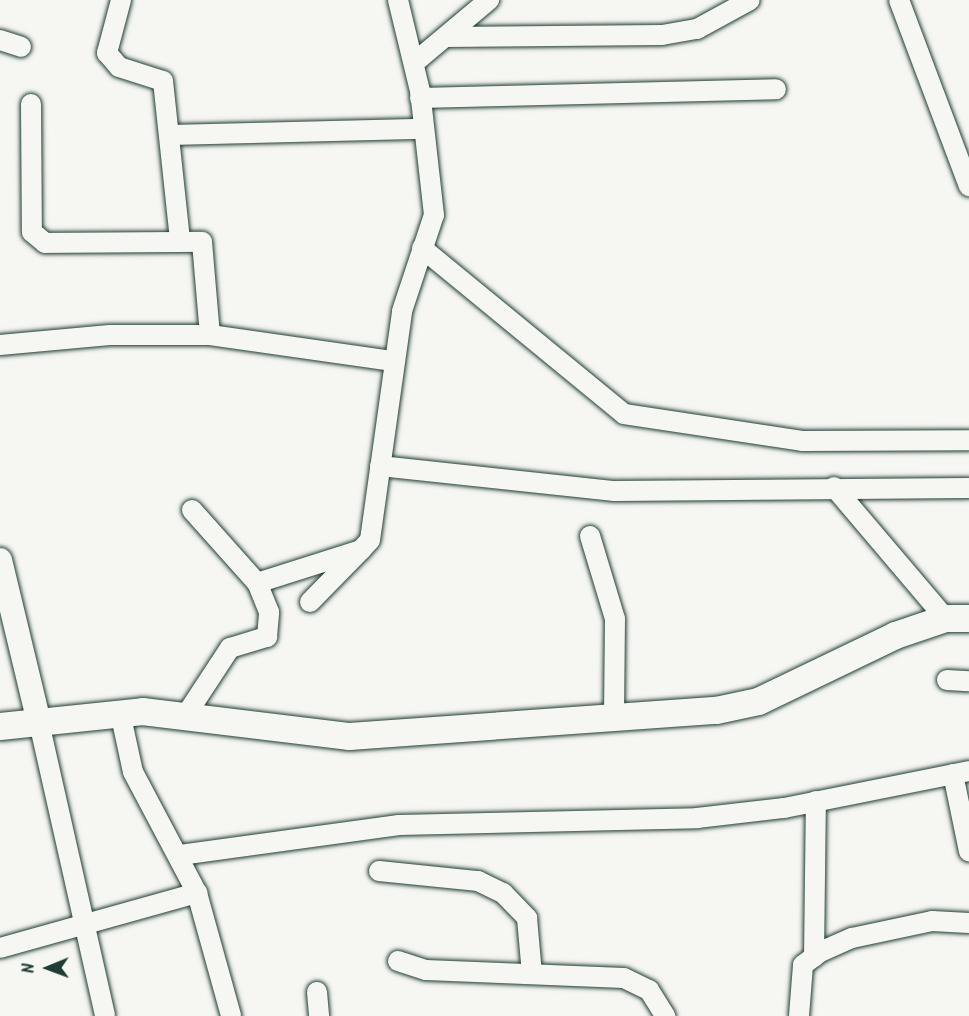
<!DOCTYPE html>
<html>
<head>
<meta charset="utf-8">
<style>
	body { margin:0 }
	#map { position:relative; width:969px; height:1016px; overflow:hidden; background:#f6f6f2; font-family:Kalam,sans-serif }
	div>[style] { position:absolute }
	.roads { filter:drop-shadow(0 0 2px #1f3d34) drop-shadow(0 0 2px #1f3d34) }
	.minor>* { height:20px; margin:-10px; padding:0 10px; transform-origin:10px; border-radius:10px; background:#f6f6f2 }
	.tertiary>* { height:24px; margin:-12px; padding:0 12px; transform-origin:12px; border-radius:12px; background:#f6f6f2 }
	.secondary>* { height:27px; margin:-13.5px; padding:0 13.5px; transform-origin:13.5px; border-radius:13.5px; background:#f6f6f2 }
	span { translate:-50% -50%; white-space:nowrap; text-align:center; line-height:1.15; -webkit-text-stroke:6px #f6f6f2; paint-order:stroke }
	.north { position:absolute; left:18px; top:938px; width:60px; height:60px; -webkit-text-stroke:4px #f6f6f2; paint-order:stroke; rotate:269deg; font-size:16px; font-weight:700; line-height:24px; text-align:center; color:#1f3d34 }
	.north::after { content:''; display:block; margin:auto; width:21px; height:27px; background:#1f3d34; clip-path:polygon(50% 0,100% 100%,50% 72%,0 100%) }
</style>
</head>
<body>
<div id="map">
	<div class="roads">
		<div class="minor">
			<i style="left:121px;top:0;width:55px;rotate:104.8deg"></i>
			<i style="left:107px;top:53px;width:18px;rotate:49deg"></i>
			<i style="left:119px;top:67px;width:46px;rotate:17.7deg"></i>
			<i style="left:163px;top:81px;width:160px;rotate:83.9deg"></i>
			<i style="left:899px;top:0;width:199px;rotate:69.4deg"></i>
			<i style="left:446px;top:37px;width:216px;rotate:-0.5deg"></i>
			<i style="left:662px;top:35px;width:36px;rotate:-10deg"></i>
			<i style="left:697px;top:29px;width:60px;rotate:-28.7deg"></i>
			<i style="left:0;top:40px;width:22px;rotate:18deg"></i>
			<i style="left:415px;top:62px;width:97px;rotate:-40deg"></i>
			<i style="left:420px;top:98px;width:356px;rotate:-1.4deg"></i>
			<i style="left:31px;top:104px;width:128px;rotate:89.6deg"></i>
			<i style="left:32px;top:232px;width:17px;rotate:40deg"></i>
			<i style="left:45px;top:243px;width:157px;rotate:-0.4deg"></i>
			<i style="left:202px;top:242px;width:93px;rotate:85.1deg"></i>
			<i style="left:170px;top:135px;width:254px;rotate:-1.4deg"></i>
			<i style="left:422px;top:248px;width:261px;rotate:39.4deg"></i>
			<i style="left:624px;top:414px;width:180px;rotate:8.6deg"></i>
			<i style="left:802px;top:441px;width:167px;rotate:-0.3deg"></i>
			<i style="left:0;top:345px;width:110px;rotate:-5.2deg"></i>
			<i style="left:110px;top:335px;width:100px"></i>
			<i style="left:210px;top:335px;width:185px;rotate:8.1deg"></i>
			<i style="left:380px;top:466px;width:236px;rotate:6.1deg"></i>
			<i style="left:615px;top:491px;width:354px;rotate:-0.5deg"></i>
			<i style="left:834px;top:487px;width:172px;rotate:49.7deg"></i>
			<i style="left:192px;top:510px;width:98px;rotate:48.3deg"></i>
			<i style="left:590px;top:536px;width:87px;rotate:73.2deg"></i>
			<i style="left:615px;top:619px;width:96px;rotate:90.6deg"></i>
			<i style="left:310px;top:602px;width:70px;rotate:-45.6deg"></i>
			<i style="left:947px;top:680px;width:22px;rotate:3deg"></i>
			<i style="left:120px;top:712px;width:61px;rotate:77.8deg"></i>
			<i style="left:133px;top:772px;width:137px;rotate:62.1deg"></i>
			<i style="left:197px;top:893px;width:128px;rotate:74.5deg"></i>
			<i style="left:38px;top:718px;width:305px;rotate:77.3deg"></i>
			<i style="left:184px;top:718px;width:84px;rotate:-56.7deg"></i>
			<i style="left:230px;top:648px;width:39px;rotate:-17deg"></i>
			<i style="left:267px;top:637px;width:25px;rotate:-85deg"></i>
			<i style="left:269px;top:612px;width:31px;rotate:-112deg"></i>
			<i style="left:257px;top:583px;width:109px;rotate:-17.6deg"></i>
			<i style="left:361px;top:550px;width:13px;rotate:-48deg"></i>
			<i style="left:370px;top:540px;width:231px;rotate:-82deg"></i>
			<i style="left:402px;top:311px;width:101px;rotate:-71.6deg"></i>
			<i style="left:434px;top:215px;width:125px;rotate:-96.4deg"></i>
			<i style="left:420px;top:91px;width:94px;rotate:-103.6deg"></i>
			<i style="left:953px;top:774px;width:79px;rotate:78.3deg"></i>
			<i style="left:180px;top:855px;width:221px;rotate:-7.8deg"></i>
			<i style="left:399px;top:825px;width:298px;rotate:-1.3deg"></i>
			<i style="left:697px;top:818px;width:88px;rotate:-6.6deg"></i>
			<i style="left:784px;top:808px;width:189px;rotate:-11.3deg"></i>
			<i style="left:379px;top:871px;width:100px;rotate:5.8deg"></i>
			<i style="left:478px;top:881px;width:28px;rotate:26deg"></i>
			<i style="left:503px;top:893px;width:35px;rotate:46deg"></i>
			<i style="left:527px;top:918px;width:56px;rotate:84.9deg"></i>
			<i style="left:0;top:948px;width:205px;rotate:-15.6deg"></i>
			<i style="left:814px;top:957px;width:156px;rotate:-89.3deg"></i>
			<i style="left:398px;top:961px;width:29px;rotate:18deg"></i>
			<i style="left:426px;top:970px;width:198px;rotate:2.3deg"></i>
			<i style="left:624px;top:978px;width:28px;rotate:26deg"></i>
			<i style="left:649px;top:990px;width:31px;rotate:58deg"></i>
			<i style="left:317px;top:992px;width:24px;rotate:85deg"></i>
			<i style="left:799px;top:1016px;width:51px;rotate:-85.5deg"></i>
			<i style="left:803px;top:965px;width:21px;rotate:-37deg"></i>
			<i style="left:820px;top:952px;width:35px;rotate:-24deg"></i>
			<i style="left:852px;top:938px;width:82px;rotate:-12deg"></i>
			<i style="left:932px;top:921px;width:37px;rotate:3deg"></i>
		</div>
		<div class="tertiary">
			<i style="left:0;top:560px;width:163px;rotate:76.5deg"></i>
		</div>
		<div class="secondary">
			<i style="left:0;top:726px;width:143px;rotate:-6deg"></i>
			<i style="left:142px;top:711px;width:209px;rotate:6.9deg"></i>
			<i style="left:349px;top:736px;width:368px;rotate:-4.1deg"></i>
			<i style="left:716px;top:710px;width:43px;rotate:-12.1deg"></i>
			<i style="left:758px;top:701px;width:152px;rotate:-25.7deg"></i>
			<i style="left:895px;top:635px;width:53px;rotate:-18.8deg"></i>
			<i style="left:945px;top:618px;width:24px"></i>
		</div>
	</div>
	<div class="north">N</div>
</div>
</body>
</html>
